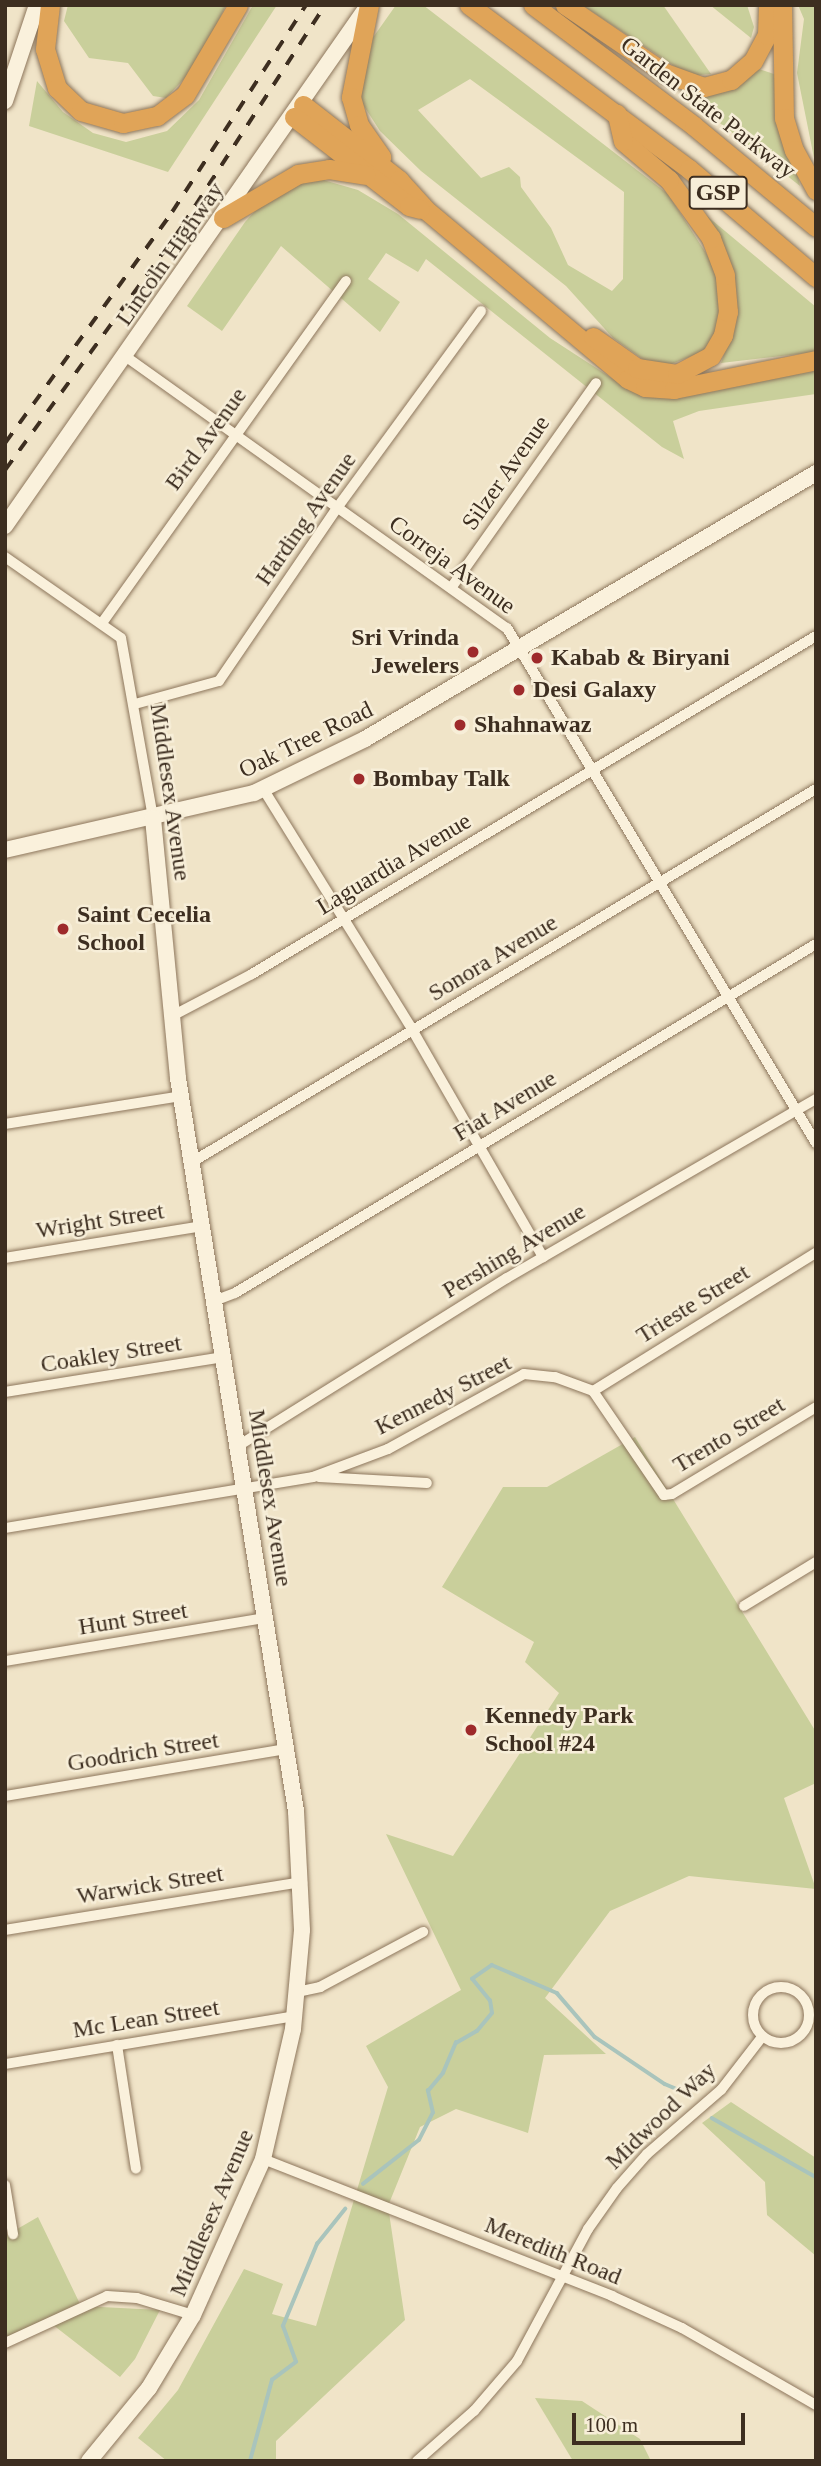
<!DOCTYPE html>
<html>
<head>
<meta charset="utf-8">
<style>
	body { margin:0 }
	#map { position:relative; width:821px; height:2466px; overflow:hidden; background:#f0e4c8; font-family:Georgia,serif }
	div>[style] { position:absolute }
	.green>* { inset:0; background:#c9cf9b }
	.stream>* { height:3.5px; margin:-1.75px; padding:0 1.75px; transform-origin:1.75px; border-radius:1.75px; background:#a9c4bc }
	.roads { filter:drop-shadow(0 0 2px #8d765c) drop-shadow(0 0 2px #8d765c) }
	.street>* { height:10px; margin:-5px; padding:0 5px; transform-origin:5px; border-radius:5px; background:#faf1dc }
	.street>.ring { margin:-5px; padding:0; box-sizing:content-box; background:none; border:10px solid #faf1dc; border-radius:50% }
	.secondary>* { height:16px; margin:-8px; padding:0 8px; transform-origin:8px; border-radius:8px; background:#faf1dc }
	.highway>* { height:19px; margin:-9.5px; padding:0 9.5px; transform-origin:9.5px; border-radius:9.5px; background:#e0a458 }
	.rail>* { height:3.5px; margin-top:-1.75px; transform-origin:0; background:repeating-linear-gradient(90deg,#3d2e20 0 12px,transparent 0 24px) }
	.dots>* { width:19px; height:19px; translate:-50% -50%; box-sizing:border-box; border:4px solid #f7eed8; border-radius:50% }
	span { translate:-50% -50%; white-space:nowrap; text-align:center; line-height:1.15; -webkit-text-stroke:5px #f7eed8; paint-order:stroke }
	.shield-label span { padding:2px 5px; background:#f7eed8; border:2px solid; border-radius:5px; -webkit-text-stroke-width:0 }
	.shield-label { font-size:23px; color:#3d2e20; font-weight:700 }
	.street-label { font-size:24px; color:#3d2e20 }
	.poi-label { font-size:24px; color:#3d2e20; font-weight:700 }
	.right { translate:-100% -50%; text-align:right }
	.left { translate:0 -50%; text-align:left }
	.frame { position:absolute; inset:0; border:7px solid #3d2e20; pointer-events:none }
	.scale { position:absolute; left:572px; top:2413px; width:173px; height:32px; box-sizing:border-box; border:4px solid #3d2e20; border-top:0; padding-left:9px; font-size:21px; line-height:24px; white-space:nowrap; color:#3d2e20; -webkit-text-stroke:5px #f7eed8; paint-order:stroke }
</style>
</head>
<body>
<div id="map">
	<div class="green">
		<i style="clip-path:polygon(68px 5px,226px 5px,199px 63px,166px 98px,153px 96px,128px 63px,89px 58px,64px 21px)"></i>
		<i style="clip-path:polygon(253px 5px,277px 5px,168px 172px,29px 126px,37px 81px,63px 112px,93px 133px,126px 142px,167px 131px,199px 100px)"></i>
		<i style="clip-path:polygon(evenodd,396px 5px,423px 5px,668px 194px,713px 264px,722px 307px,714px 336px,702px 352px,669px 365px,648px 363px,613px 338px,566px 286px,421px 171px,380px 131px,362px 103px,355px 63px,396px 5px,470px 79px,624px 192px,623px 279px,612px 291px,568px 265px,551px 228px,521px 187px,520px 177px,509px 167px,481px 178px,418px 110px,470px 79px)"></i>
		<i style="clip-path:polygon(582px 5px,663px 5px,711px 74px,689px 76px)"></i>
		<i style="clip-path:polygon(710px 5px,747px 5px,754px 27px,751px 38px)"></i>
		<i style="clip-path:polygon(798px 5px,816px 5px,816px 168px,797px 73px,804px 19px)"></i>
		<i style="clip-path:polygon(756px 68px,777px 75px,800px 186px,683px 94px,728px 91px)"></i>
		<i style="clip-path:polygon(320px 179px,358px 190px,398px 214px,550px 338px,624px 386px,816px 369px,816px 394px,699px 411px,673px 421px,684px 459px,662px 447px,426px 259px,418px 272px,386px 253px,368px 279px,400px 302px,380px 332px,281px 246px,222px 331px,187px 306px,245px 222px,274px 190px)"></i>
		<i style="clip-path:polygon(707px 216px,816px 307px,816px 352px,721px 363px,737px 315px,736px 293px,733px 273px)"></i>
		<i style="clip-path:polygon(635px 1437px,816px 1732px,816px 1783px,784px 1798px,816px 1889px,689px 1876px,610px 1911px,545px 1998px,606px 2054px,544px 2055px,528px 2133px,456px 2109px,420px 2127px,388px 2206px,405px 2320px,276px 2441px,276px 2461px,167px 2461px,138px 2438px,178px 2390px,244px 2269px,283px 2284px,272px 2314px,316px 2326px,388px 2087px,366px 2046px,461px 1990px,386px 1834px,453px 1856px,559px 1693px,525px 1662px,534px 1642px,442px 1587px,503px 1487px,547px 1487px)"></i>
		<i style="clip-path:polygon(731px 2102px,816px 2158px,816px 2256px,767px 2215px,765px 2182px,702px 2123px)"></i>
		<i style="clip-path:polygon(38px 2217px,81px 2306px,160px 2310px,135px 2359px,120px 2377px,48px 2321px,5px 2341px,5px 2236px)"></i>
		<i style="clip-path:polygon(535px 2398px,582px 2401px,640px 2439px,651px 2461px,573px 2461px)"></i>
	</div>
	<div class="stream">
		<i style="left:712px;top:2118px;width:120px;rotate:29.6deg"></i>
		<i style="left:363px;top:2184px;width:71px;rotate:-38.2deg"></i>
		<i style="left:419px;top:2140px;width:30px;rotate:-63deg"></i>
		<i style="left:433px;top:2113px;width:23px;rotate:-103deg"></i>
		<i style="left:428px;top:2091px;width:23px;rotate:-50deg"></i>
		<i style="left:443px;top:2073px;width:33px;rotate:-67deg"></i>
		<i style="left:456px;top:2043px;width:24px;rotate:-30deg"></i>
		<i style="left:477px;top:2031px;width:23px;rotate:-50deg"></i>
		<i style="left:492px;top:2013px;width:12px;rotate:-99deg"></i>
		<i style="left:490px;top:2001px;width:28px;rotate:-129deg"></i>
		<i style="left:472px;top:1979px;width:24px;rotate:-35deg"></i>
		<i style="left:492px;top:1965px;width:71px;rotate:23.3deg"></i>
		<i style="left:557px;top:1993px;width:58px;rotate:49.2deg"></i>
		<i style="left:595px;top:2037px;width:84px;rotate:33.9deg"></i>
		<i style="left:665px;top:2084px;width:28px;rotate:23deg"></i>
		<i style="left:250px;top:2461px;width:84px;rotate:-74.8deg"></i>
		<i style="left:272px;top:2380px;width:30px;rotate:-37deg"></i>
		<i style="left:296px;top:2362px;width:38px;rotate:-110deg"></i>
		<i style="left:283px;top:2326px;width:89px;rotate:-67.5deg"></i>
		<i style="left:317px;top:2244px;width:45px;rotate:-51.3deg"></i>
	</div>
	<div class="roads">
		<div class="street">
			<i style="left:125px;top:356px;width:469px;rotate:35.5deg"></i>
			<i style="left:507px;top:628px;width:601px;rotate:59.04deg"></i>
			<i style="left:5px;top:557px;width:141px;rotate:34.9deg"></i>
			<i style="left:121px;top:638px;width:183px;rotate:79.9deg"></i>
			<i style="left:451px;top:588px;width:251px;rotate:-54.7deg"></i>
			<i style="left:102px;top:623px;width:420px;rotate:-54.5deg"></i>
			<i style="left:135px;top:704px;width:87px;rotate:-15.3deg"></i>
			<i style="left:219px;top:681px;width:209px;rotate:-55.7deg"></i>
			<i style="left:337px;top:508px;width:244px;rotate:-53.8deg"></i>
			<i style="left:262px;top:787px;width:287px;rotate:58.2deg"></i>
			<i style="left:413px;top:1031px;width:261px;rotate:60.1deg"></i>
			<i style="left:172px;top:1016px;width:90px;rotate:-27.7deg"></i>
			<i style="left:252px;top:974px;width:658px;rotate:-30.93deg"></i>
			<i style="left:5px;top:1124px;width:178px;rotate:-9deg"></i>
			<i style="left:192px;top:1162px;width:727px;rotate:-30.87deg"></i>
			<i style="left:5px;top:1258px;width:200px;rotate:-9.2deg"></i>
			<i style="left:214px;top:1301px;width:22px;rotate:-21deg"></i>
			<i style="left:235px;top:1293px;width:678px;rotate:-30.99deg"></i>
			<i style="left:593px;top:1391px;width:262px;rotate:-31.8deg"></i>
			<i style="left:5px;top:1392px;width:221px;rotate:-9.1deg"></i>
			<i style="left:238px;top:1446px;width:317px;rotate:-32deg"></i>
			<i style="left:507px;top:1278px;width:357px;rotate:-30.1deg"></i>
			<i style="left:319px;top:1477px;width:108px;rotate:3.2deg"></i>
			<i style="left:5px;top:1528px;width:312px;rotate:-9.4deg"></i>
			<i style="left:313px;top:1477px;width:80px;rotate:-20.5deg"></i>
			<i style="left:388px;top:1449px;width:155px;rotate:-28.9deg"></i>
			<i style="left:524px;top:1374px;width:31px;rotate:6deg"></i>
			<i style="left:555px;top:1377px;width:40px;rotate:20.2deg"></i>
			<i style="left:593px;top:1391px;width:126px;rotate:55.7deg"></i>
			<i style="left:664px;top:1495px;width:8px;rotate:-7deg"></i>
			<i style="left:672px;top:1494px;width:168px;rotate:-31.1deg"></i>
			<i style="left:744px;top:1606px;width:84px;rotate:-31.4deg"></i>
			<i style="left:5px;top:1661px;width:265px;rotate:-9.4deg"></i>
			<i style="left:5px;top:1796px;width:286px;rotate:-9.5deg"></i>
			<i style="left:5px;top:1930px;width:301px;rotate:-9.2deg"></i>
			<i class="ring" style="left:753px;top:1987px;width:46px;height:46px"></i>
			<i style="left:297px;top:1992px;width:24px;rotate:-12deg"></i>
			<i style="left:320px;top:1987px;width:117px;rotate:-28.1deg"></i>
			<i style="left:117px;top:2045px;width:125px;rotate:81.3deg"></i>
			<i style="left:5px;top:2064px;width:293px;rotate:-9.4deg"></i>
			<i style="left:263px;top:2159px;width:375px;rotate:21.4deg"></i>
			<i style="left:612px;top:2296px;width:77px;rotate:24.6deg"></i>
			<i style="left:682px;top:2328px;width:155px;rotate:29.9deg"></i>
			<i style="left:5px;top:2185px;width:50px;rotate:80.7deg"></i>
			<i style="left:5px;top:2343px;width:112px;rotate:-24.7deg"></i>
			<i style="left:107px;top:2296px;width:30px;rotate:4deg"></i>
			<i style="left:137px;top:2298px;width:59px;rotate:16.9deg"></i>
			<i style="left:417px;top:2461px;width:76px;rotate:-41.3deg"></i>
			<i style="left:474px;top:2411px;width:66px;rotate:-49.3deg"></i>
			<i style="left:517px;top:2361px;width:150px;rotate:-61.7deg"></i>
			<i style="left:588px;top:2229px;width:50px;rotate:-54.7deg"></i>
			<i style="left:617px;top:2188px;width:45px;rotate:-48.6deg"></i>
			<i style="left:647px;top:2154px;width:98px;rotate:-40.9deg"></i>
			<i style="left:721px;top:2090px;width:67px;rotate:-52.3deg"></i>
		</div>
		<div class="secondary">
			<i style="left:5px;top:101px;width:101px;rotate:-71.6deg"></i>
			<i style="left:5px;top:526px;width:629px;rotate:-55.1deg"></i>
			<i style="left:5px;top:850px;width:255px;rotate:-12.9deg"></i>
			<i style="left:254px;top:793px;width:123px;rotate:-25.9deg"></i>
			<i style="left:365px;top:739px;width:524px;rotate:-30.53deg"></i>
			<i style="left:89px;top:2461px;width:94px;rotate:-50.6deg"></i>
			<i style="left:149px;top:2388px;width:85px;rotate:-58.9deg"></i>
			<i style="left:193px;top:2315px;width:171px;rotate:-65.8deg"></i>
			<i style="left:263px;top:2159px;width:133px;rotate:-77deg"></i>
			<i style="left:293px;top:2029px;width:99px;rotate:-84.8deg"></i>
			<i style="left:302px;top:1930px;width:119px;rotate:-92.9deg"></i>
			<i style="left:296px;top:1811px;width:742px;rotate:-99.15deg"></i>
			<i style="left:178px;top:1078px;width:261px;rotate:-95.5deg"></i>
		</div>
		<div class="highway">
			<i style="left:50px;top:5px;width:44px;rotate:96.5deg"></i>
			<i style="left:45px;top:49px;width:41px;rotate:72.9deg"></i>
			<i style="left:57px;top:88px;width:33px;rotate:44deg"></i>
			<i style="left:81px;top:111px;width:44px;rotate:15.9deg"></i>
			<i style="left:123px;top:123px;width:35px;rotate:-12deg"></i>
			<i style="left:157px;top:116px;width:35px;rotate:-37deg"></i>
			<i style="left:185px;top:95px;width:104px;rotate:-59.5deg"></i>
			<i style="left:369px;top:5px;width:94px;rotate:101.1deg"></i>
			<i style="left:351px;top:97px;width:29px;rotate:74deg"></i>
			<i style="left:359px;top:125px;width:39px;rotate:55deg"></i>
			<i style="left:469px;top:5px;width:274px;rotate:36.7deg"></i>
			<i style="left:689px;top:169px;width:167px;rotate:40.4deg"></i>
			<i style="left:533px;top:5px;width:201px;rotate:36.9deg"></i>
			<i style="left:694px;top:126px;width:158px;rotate:39.6deg"></i>
			<i style="left:565px;top:5px;width:121px;rotate:34.2deg"></i>
			<i style="left:665px;top:73px;width:41px;rotate:19.7deg"></i>
			<i style="left:704px;top:87px;width:28px;rotate:-15deg"></i>
			<i style="left:731px;top:80px;width:29px;rotate:-41deg"></i>
			<i style="left:753px;top:61px;width:30px;rotate:-62deg"></i>
			<i style="left:767px;top:35px;width:30px;rotate:-88deg"></i>
			<i style="left:782px;top:5px;width:113px;rotate:89deg"></i>
			<i style="left:784px;top:118px;width:34px;rotate:73deg"></i>
			<i style="left:794px;top:150px;width:46px;rotate:61.2deg"></i>
			<i style="left:303px;top:105px;width:122px;rotate:38deg"></i>
			<i style="left:399px;top:180px;width:40px;rotate:48deg"></i>
			<i style="left:426px;top:210px;width:263px;rotate:39.9deg"></i>
			<i style="left:628px;top:379px;width:19px;rotate:25deg"></i>
			<i style="left:645px;top:387px;width:29px;rotate:4deg"></i>
			<i style="left:674px;top:389px;width:145px;rotate:-11.5deg"></i>
			<i style="left:294px;top:117px;width:145px;rotate:37.7deg"></i>
			<i style="left:409px;top:206px;width:11px;rotate:15deg"></i>
			<i style="left:223px;top:218px;width:87px;rotate:-30.4deg"></i>
			<i style="left:298px;top:174px;width:31px;rotate:-9deg"></i>
			<i style="left:329px;top:169px;width:37px;rotate:9deg"></i>
			<i style="left:593px;top:337px;width:54px;rotate:35.2deg"></i>
			<i style="left:637px;top:368px;width:40px;rotate:8.5deg"></i>
			<i style="left:677px;top:374px;width:38px;rotate:-28deg"></i>
			<i style="left:711px;top:356px;width:24px;rotate:-60deg"></i>
			<i style="left:723px;top:335px;width:24px;rotate:-78deg"></i>
			<i style="left:728px;top:312px;width:37px;rotate:-95deg"></i>
			<i style="left:725px;top:275px;width:40px;rotate:-111deg"></i>
			<i style="left:711px;top:238px;width:72px;rotate:-125.9deg"></i>
			<i style="left:669px;top:180px;width:60px;rotate:-139.7deg"></i>
			<i style="left:623px;top:141px;width:28px;rotate:-103deg"></i>
		</div>
	</div>
	<div class="rail">
		<i style="left:5px;top:443px;width:285px;rotate:-54.1deg"></i>
		<i style="left:172px;top:212px;width:247px;rotate:-57.1deg"></i>
		<i style="left:5px;top:470px;width:301px;rotate:-54deg"></i>
		<i style="left:182px;top:226px;width:263px;rotate:-57.1deg"></i>
	</div>
	<div class="dots">
		<i style="left:473px;top:652px;background:#9e2a2b"></i>
		<i style="left:537px;top:658px;background:#9e2a2b"></i>
		<i style="left:519px;top:690px;background:#9e2a2b"></i>
		<i style="left:460px;top:725px;background:#9e2a2b"></i>
		<i style="left:359px;top:779px;background:#9e2a2b"></i>
		<i style="left:63px;top:929px;background:#9e2a2b"></i>
		<i style="left:471px;top:1730px;background:#9e2a2b"></i>
	</div>
	<div class="shield-label">
		<span style="left:718px;top:193px">GSP</span>
	</div>
	<div class="street-label">
		<span style="left:708px;top:108px;rotate:38deg">Garden State Parkway</span>
		<span style="left:170px;top:254px;rotate:-55deg">Lincoln Highway</span>
		<span style="left:206px;top:439px;rotate:-54deg">Bird Avenue</span>
		<span style="left:506px;top:473px;rotate:-55deg">Silzer Avenue</span>
		<span style="left:306px;top:519px;rotate:-55deg">Harding Avenue</span>
		<span style="left:452px;top:565px;rotate:36deg">Correja Avenue</span>
		<span style="left:306px;top:740px;rotate:-26deg">Oak Tree Road</span>
		<span style="left:170px;top:792px;rotate:82deg">Middlesex Avenue</span>
		<span style="left:394px;top:864px;rotate:-31deg">Laguardia Avenue</span>
		<span style="left:493px;top:958px;rotate:-31deg">Sonora Avenue</span>
		<span style="left:505px;top:1106px;rotate:-31deg">Fiat Avenue</span>
		<span style="left:100px;top:1221px;rotate:-9deg">Wright Street</span>
		<span style="left:514px;top:1251px;rotate:-31deg">Pershing Avenue</span>
		<span style="left:693px;top:1304px;rotate:-32deg">Trieste Street</span>
		<span style="left:111px;top:1354px;rotate:-9deg">Coakley Street</span>
		<span style="left:443px;top:1395px;rotate:-27deg">Kennedy Street</span>
		<span style="left:729px;top:1435px;rotate:-31deg">Trento Street</span>
		<span style="left:270px;top:1498px;rotate:81deg">Middlesex Avenue</span>
		<span style="left:133px;top:1619px;rotate:-9deg">Hunt Street</span>
		<span style="left:143px;top:1752px;rotate:-9deg">Goodrich Street</span>
		<span style="left:150px;top:1885px;rotate:-9deg">Warwick Street</span>
		<span style="left:146px;top:2019px;rotate:-9deg">Mc Lean Street</span>
		<span style="left:661px;top:2116px;rotate:-44deg">Midwood Way</span>
		<span style="left:212px;top:2213px;rotate:-67deg">Middlesex Avenue</span>
		<span style="left:553px;top:2251px;rotate:22deg">Meredith Road</span>
	</div>
	<div class="poi-label">
		<span class="right" style="left:459px;top:652px">Sri Vrinda<br>Jewelers</span>
		<span class="left" style="left:551px;top:658px">Kabab &amp; Biryani</span>
		<span class="left" style="left:533px;top:690px">Desi Galaxy</span>
		<span class="left" style="left:474px;top:725px">Shahnawaz</span>
		<span class="left" style="left:373px;top:779px">Bombay Talk</span>
		<span class="left" style="left:77px;top:929px">Saint Cecelia<br>School</span>
		<span class="left" style="left:485px;top:1730px">Kennedy Park<br>School #24</span>
	</div>
	<div class="frame"></div>
	<div class="scale">100 m</div>
</div>
</body>
</html>
